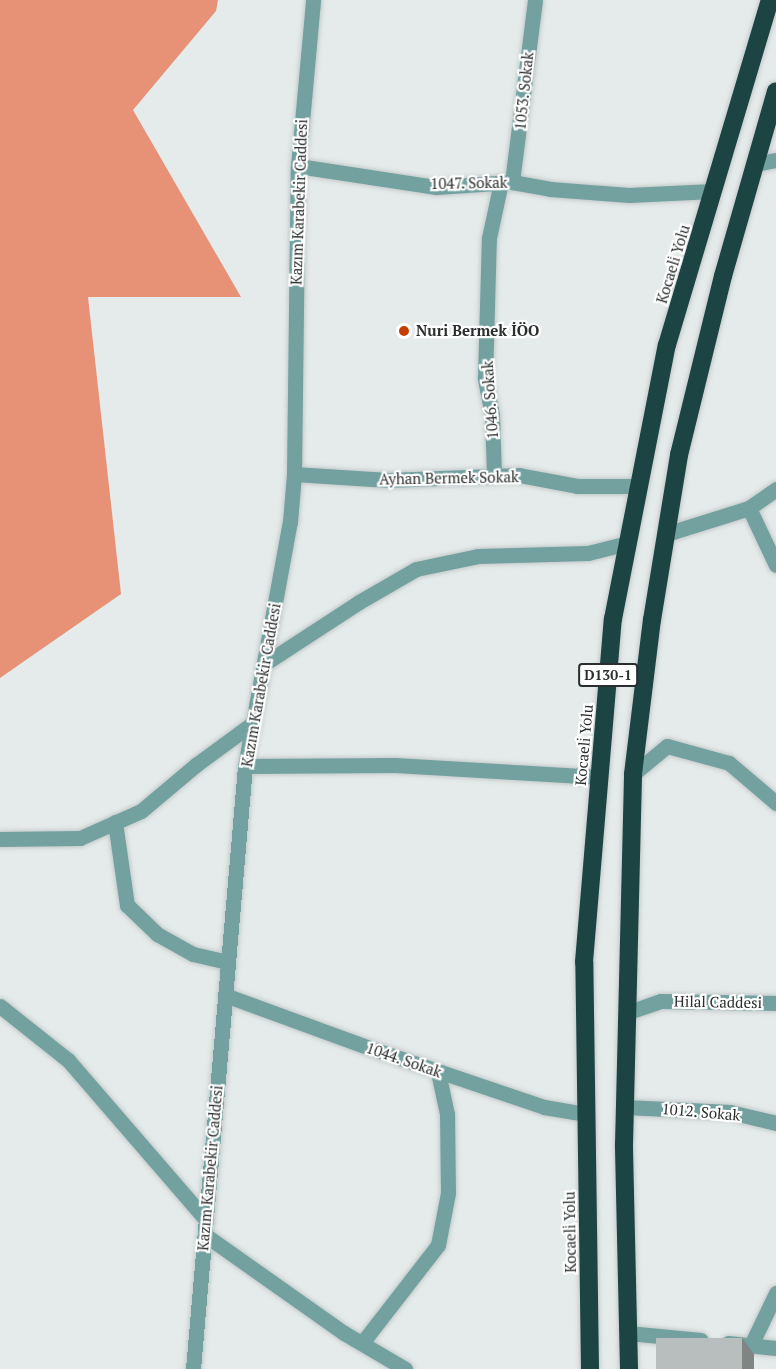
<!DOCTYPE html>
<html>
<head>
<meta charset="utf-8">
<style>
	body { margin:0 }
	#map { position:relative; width:776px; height:1369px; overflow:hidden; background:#e5ebeb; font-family:"PT Serif",serif }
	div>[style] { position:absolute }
	.forest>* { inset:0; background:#e79276 }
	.roads { filter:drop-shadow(0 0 2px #c4c9c9) drop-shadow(0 0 2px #c4c9c9) }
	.minor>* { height:15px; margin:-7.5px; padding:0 7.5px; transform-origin:7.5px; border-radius:7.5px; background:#72a1a0 }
	.highway>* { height:18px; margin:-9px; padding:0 9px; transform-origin:9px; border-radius:9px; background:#1c4443 }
	.shaded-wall>* { inset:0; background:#808584 }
	.building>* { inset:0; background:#b7bebd; transform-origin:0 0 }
	.dots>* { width:16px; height:16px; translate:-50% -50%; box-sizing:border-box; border:3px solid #fff; border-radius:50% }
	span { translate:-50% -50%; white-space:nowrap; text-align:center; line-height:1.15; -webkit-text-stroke:4.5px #fff; paint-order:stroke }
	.shield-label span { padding:2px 4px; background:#fff; border:2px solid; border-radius:4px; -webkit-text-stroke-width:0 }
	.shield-label { font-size:14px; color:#2b2e2e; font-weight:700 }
	.street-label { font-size:15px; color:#2b2e2e }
	.poi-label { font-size:15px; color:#2b2e2e; font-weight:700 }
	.left { translate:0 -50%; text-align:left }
</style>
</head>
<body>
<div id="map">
	<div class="forest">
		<i style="clip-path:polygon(0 0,218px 0,216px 11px,133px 110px,241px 297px,88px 297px,121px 594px,0 678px)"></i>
	</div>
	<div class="roads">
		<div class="minor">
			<i style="left:755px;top:164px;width:21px;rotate:-11deg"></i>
			<i style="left:298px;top:166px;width:140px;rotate:8.7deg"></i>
			<i style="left:436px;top:187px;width:76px;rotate:-3.8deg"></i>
			<i style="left:512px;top:182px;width:39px;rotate:10deg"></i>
			<i style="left:550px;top:189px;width:79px;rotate:4.3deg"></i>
			<i style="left:629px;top:195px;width:84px;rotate:-2.7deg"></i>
			<i style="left:512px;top:182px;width:183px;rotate:-82.8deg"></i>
			<i style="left:294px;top:474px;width:94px;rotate:3.7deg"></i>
			<i style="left:388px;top:480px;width:131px;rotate:-2.2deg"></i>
			<i style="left:519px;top:475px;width:59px;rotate:10.7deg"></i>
			<i style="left:577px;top:486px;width:62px"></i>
			<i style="left:494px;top:475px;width:60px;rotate:-91.9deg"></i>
			<i style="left:492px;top:415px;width:38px;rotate:-101deg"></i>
			<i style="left:485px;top:378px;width:140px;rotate:-88.4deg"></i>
			<i style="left:489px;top:238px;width:57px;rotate:-77.9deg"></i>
			<i style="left:749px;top:508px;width:63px;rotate:64.7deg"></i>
			<i style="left:666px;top:534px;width:87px;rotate:-17.4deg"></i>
			<i style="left:749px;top:508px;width:33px;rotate:-35deg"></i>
			<i style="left:264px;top:664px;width:113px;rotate:-33.1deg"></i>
			<i style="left:359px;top:602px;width:66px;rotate:-30.1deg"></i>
			<i style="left:416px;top:569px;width:63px;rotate:-11.8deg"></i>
			<i style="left:478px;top:556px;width:110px;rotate:-1.6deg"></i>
			<i style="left:588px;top:553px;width:41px;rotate:-14deg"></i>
			<i style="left:245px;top:766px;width:150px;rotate:-0.4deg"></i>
			<i style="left:395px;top:765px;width:204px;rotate:3.4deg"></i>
			<i style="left:633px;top:774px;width:44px;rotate:-39.5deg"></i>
			<i style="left:667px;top:746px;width:64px;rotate:15.3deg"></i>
			<i style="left:729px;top:763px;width:62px;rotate:40.4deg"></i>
			<i style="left:115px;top:822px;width:84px;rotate:81.8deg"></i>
			<i style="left:127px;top:905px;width:42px;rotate:44deg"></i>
			<i style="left:157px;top:934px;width:41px;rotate:29.1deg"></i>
			<i style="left:193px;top:954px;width:36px;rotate:13deg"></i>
			<i style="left:0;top:839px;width:80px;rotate:-0.7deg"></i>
			<i style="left:80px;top:838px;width:67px;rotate:-23.9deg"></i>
			<i style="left:141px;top:811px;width:73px;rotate:-40deg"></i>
			<i style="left:197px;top:764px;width:69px;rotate:-36.2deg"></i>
			<i style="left:225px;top:995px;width:154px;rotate:20.1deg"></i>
			<i style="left:370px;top:1048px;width:184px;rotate:18.7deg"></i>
			<i style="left:544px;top:1107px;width:43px;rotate:9.5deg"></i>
			<i style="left:0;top:1006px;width:87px;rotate:38.5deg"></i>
			<i style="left:68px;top:1060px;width:211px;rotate:49.2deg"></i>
			<i style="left:626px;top:1013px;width:37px;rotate:-19deg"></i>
			<i style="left:661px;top:1001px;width:115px;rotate:1deg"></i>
			<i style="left:625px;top:1107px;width:105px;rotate:2.7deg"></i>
			<i style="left:730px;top:1112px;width:47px;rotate:13.4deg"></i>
			<i style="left:205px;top:1235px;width:170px;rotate:35.2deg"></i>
			<i style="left:344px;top:1333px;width:71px;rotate:30.5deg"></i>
			<i style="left:628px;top:1333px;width:73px;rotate:5.5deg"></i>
			<i style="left:362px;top:1343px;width:124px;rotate:-52.2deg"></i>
			<i style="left:438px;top:1245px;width:53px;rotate:-79.1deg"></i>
			<i style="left:448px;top:1193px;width:79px;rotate:-90.7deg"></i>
			<i style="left:447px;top:1114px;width:43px;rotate:-102.1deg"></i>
			<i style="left:728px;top:1343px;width:48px;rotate:5.9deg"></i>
			<i style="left:751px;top:1345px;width:58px;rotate:-64.3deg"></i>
			<i style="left:193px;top:1369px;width:605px;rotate:-85.07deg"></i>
			<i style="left:245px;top:766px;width:248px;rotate:-79.6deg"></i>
			<i style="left:290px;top:522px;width:48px;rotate:-85.2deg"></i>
			<i style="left:294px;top:474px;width:308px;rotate:-89.3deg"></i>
			<i style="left:298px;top:166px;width:167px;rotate:-84.8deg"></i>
		</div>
		<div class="highway">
			<i style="left:590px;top:1369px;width:407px;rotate:-90.8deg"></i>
			<i style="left:584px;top:962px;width:344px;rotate:-85.2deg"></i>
			<i style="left:613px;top:619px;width:279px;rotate:-78.9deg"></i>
			<i style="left:667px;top:345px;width:360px;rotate:-73.4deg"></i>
			<i style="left:629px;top:1369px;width:224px;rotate:-91.3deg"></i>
			<i style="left:624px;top:1145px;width:371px;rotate:-88.6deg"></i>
			<i style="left:633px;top:774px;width:155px;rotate:-83deg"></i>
			<i style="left:652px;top:620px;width:167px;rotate:-80.7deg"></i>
			<i style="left:679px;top:455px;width:184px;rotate:-76.2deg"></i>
			<i style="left:723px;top:276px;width:192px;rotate:-74deg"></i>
		</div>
	</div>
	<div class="shaded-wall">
		<i style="clip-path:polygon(742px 1338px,754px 1354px,754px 1369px,742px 1369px)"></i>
	</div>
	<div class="building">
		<i style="left:656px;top:1338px;width:86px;height:31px"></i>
	</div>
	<div class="dots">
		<i style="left:404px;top:331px;background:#c53e00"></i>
	</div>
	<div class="shield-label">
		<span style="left:608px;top:675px">D130-1</span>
	</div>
	<div class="street-label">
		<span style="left:524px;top:91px;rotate:-84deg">1053. Sokak</span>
		<span style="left:469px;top:183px;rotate:-1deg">1047. Sokak</span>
		<span style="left:299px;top:202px;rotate:-88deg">Kazım Karabekir Caddesi</span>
		<span style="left:673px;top:264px;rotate:-73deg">Kocaeli̇ Yolu</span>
		<span style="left:490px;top:400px;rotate:-94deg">1046. Sokak</span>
		<span style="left:449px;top:478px;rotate:-1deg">Ayhan Bermek Sokak</span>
		<span style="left:261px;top:685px;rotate:-80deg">Kazım Karabekir Caddesi</span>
		<span style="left:584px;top:745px;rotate:-85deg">Kocaeli̇ Yolu</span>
		<span style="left:718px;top:1002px;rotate:1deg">Hilal Caddesi</span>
		<span style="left:404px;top:1060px;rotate:19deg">1044. Sokak</span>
		<span style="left:701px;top:1112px;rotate:5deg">1012. Sokak</span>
		<span style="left:210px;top:1168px;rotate:-85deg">Kazım Karabekir Caddesi</span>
		<span style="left:570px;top:1232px;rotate:-91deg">Kocaeli̇ Yolu</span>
	</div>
	<div class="poi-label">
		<span class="left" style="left:416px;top:331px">Nuri Bermek İÖO</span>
	</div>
</div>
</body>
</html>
